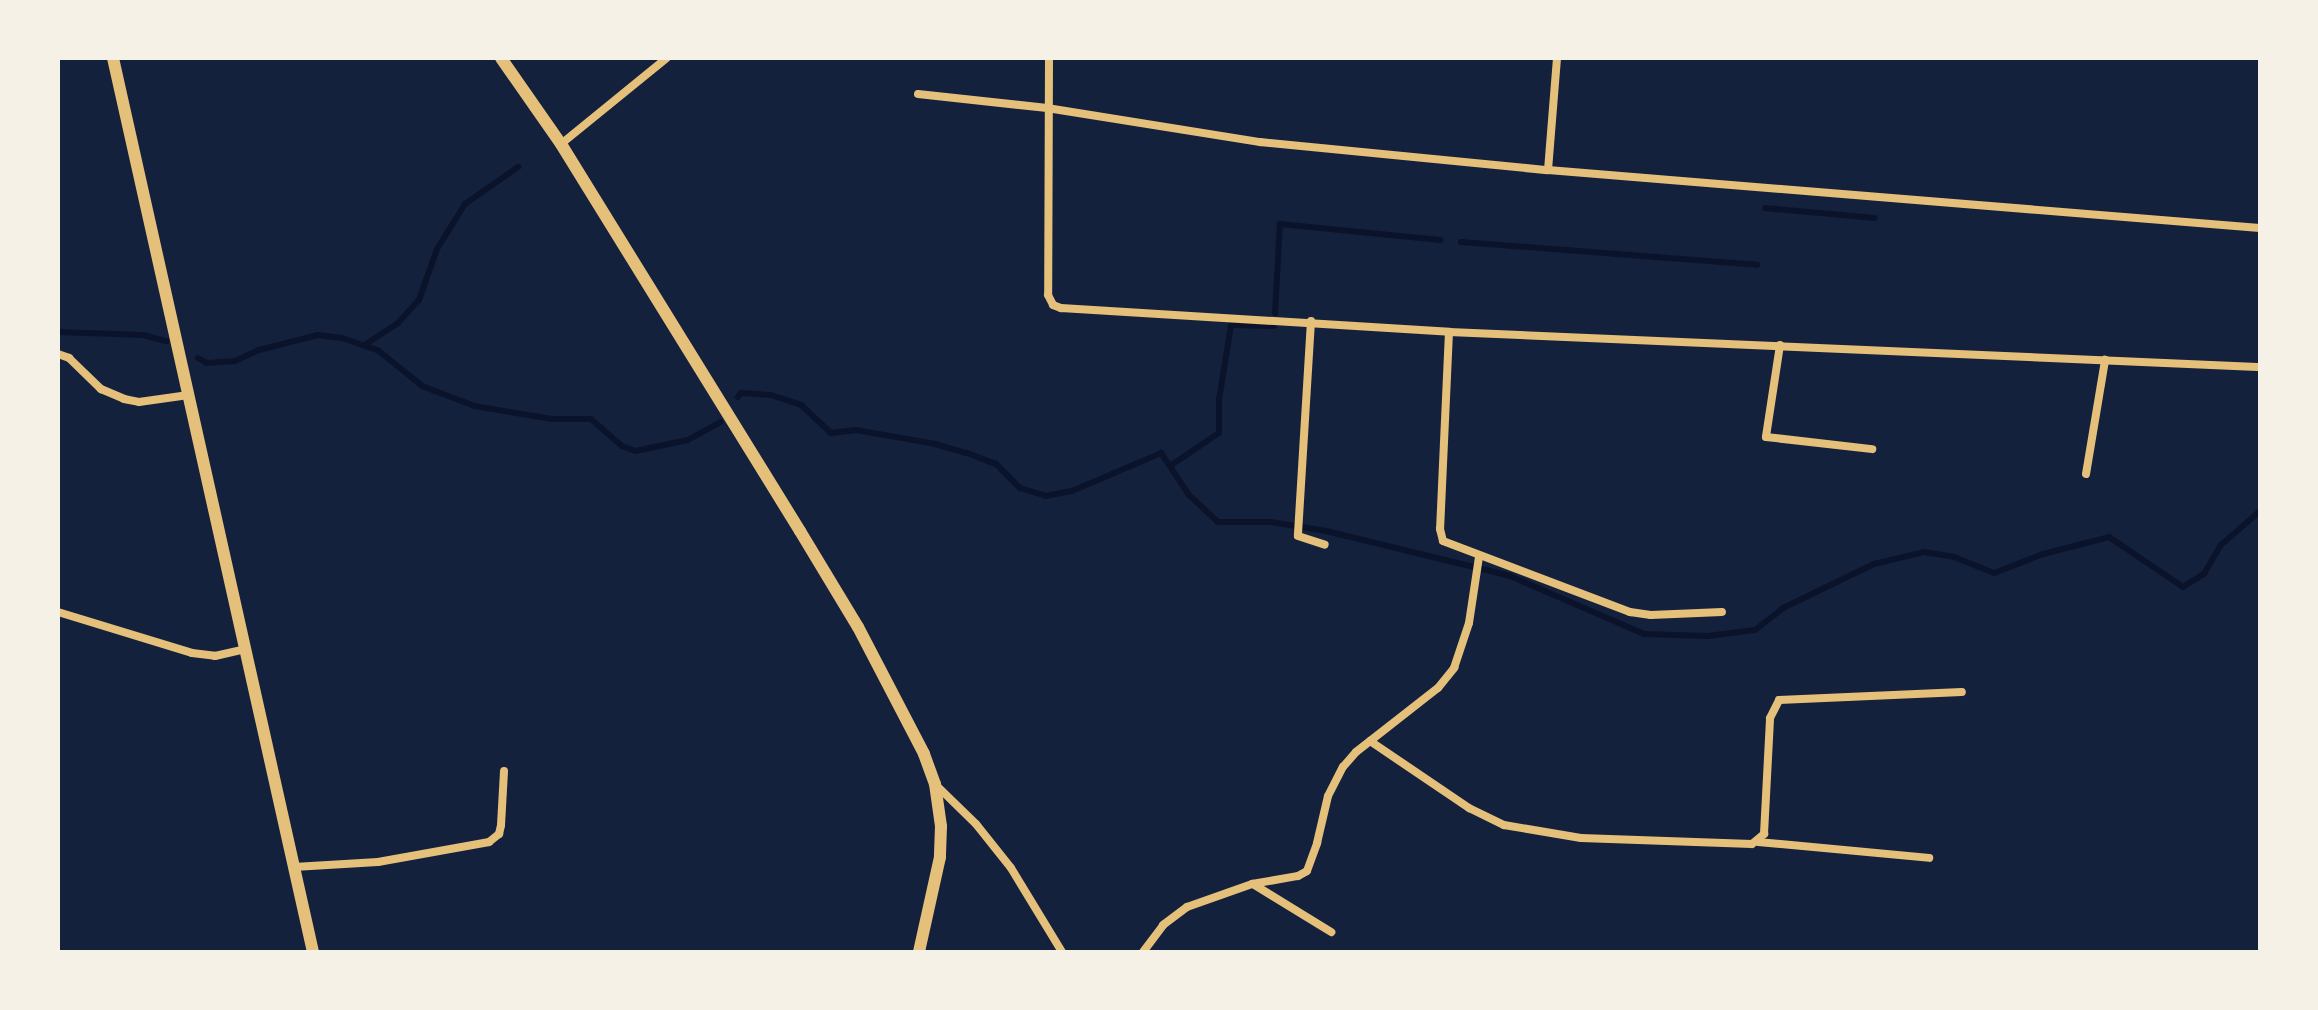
<!DOCTYPE html>
<html>
<head>
<meta charset="utf-8">
<style>
	body { margin:0 }
	#map { position:relative; width:2318px; height:1010px; overflow:hidden; background:#14213d; font-family:"Zilla Slab",serif }
	div>[style] { position:absolute }
	.stream>* { height:6px; margin:-3px; padding:0 3px; transform-origin:3px; border-radius:3px; background:#0b132b }
	.minor>* { height:8px; margin:-4px; padding:0 4px; transform-origin:4px; border-radius:4px; background:#e5c07b }
	.tertiary>* { height:12px; margin:-6px; padding:0 6px; transform-origin:6px; border-radius:6px; background:#e5c07b }
	span { translate:-50% -50%; white-space:nowrap; text-align:center; line-height:1.15; -webkit-text-stroke:8px #f6f1e7; paint-order:stroke }
	.frame { position:absolute; inset:0; border:60px solid #f6f1e7; pointer-events:none }
</style>
</head>
<body>
<div id="map">
	<div class="stream">
		<i style="left:1765px;top:208px;width:110px;rotate:5.2deg"></i>
		<i style="left:1461px;top:242px;width:297px;rotate:4.4deg"></i>
		<i style="left:1275px;top:313px;width:89px;rotate:-86.8deg"></i>
		<i style="left:1280px;top:224px;width:161px;rotate:5.7deg"></i>
		<i style="left:58px;top:332px;width:85px;rotate:2deg"></i>
		<i style="left:143px;top:335px;width:24px;rotate:15deg"></i>
		<i style="left:366px;top:344px;width:38px;rotate:-33deg"></i>
		<i style="left:398px;top:323px;width:31px;rotate:-48deg"></i>
		<i style="left:419px;top:300px;width:54px;rotate:-70.6deg"></i>
		<i style="left:437px;top:249px;width:53px;rotate:-58.1deg"></i>
		<i style="left:465px;top:204px;width:65px;rotate:-34.9deg"></i>
		<i style="left:198px;top:358px;width:10px;rotate:29deg"></i>
		<i style="left:207px;top:363px;width:28px;rotate:-4deg"></i>
		<i style="left:235px;top:361px;width:26px;rotate:-25deg"></i>
		<i style="left:259px;top:350px;width:61px;rotate:-14.3deg"></i>
		<i style="left:318px;top:335px;width:24px;rotate:7deg"></i>
		<i style="left:342px;top:338px;width:39px;rotate:19deg"></i>
		<i style="left:379px;top:351px;width:55px;rotate:39.1deg"></i>
		<i style="left:422px;top:386px;width:56px;rotate:21deg"></i>
		<i style="left:474px;top:406px;width:79px;rotate:9.5deg"></i>
		<i style="left:552px;top:419px;width:39px"></i>
		<i style="left:591px;top:419px;width:41px;rotate:41.1deg"></i>
		<i style="left:622px;top:446px;width:14px;rotate:21deg"></i>
		<i style="left:635px;top:451px;width:54px;rotate:-11.7deg"></i>
		<i style="left:688px;top:440px;width:37px;rotate:-29deg"></i>
		<i style="left:738px;top:397px;width:5px;rotate:-53deg"></i>
		<i style="left:741px;top:393px;width:30px;rotate:4deg"></i>
		<i style="left:771px;top:395px;width:32px;rotate:18deg"></i>
		<i style="left:801px;top:405px;width:41px;rotate:43deg"></i>
		<i style="left:831px;top:433px;width:25px;rotate:-7deg"></i>
		<i style="left:856px;top:430px;width:80px;rotate:10deg"></i>
		<i style="left:935px;top:444px;width:33px;rotate:16deg"></i>
		<i style="left:967px;top:453px;width:31px;rotate:21deg"></i>
		<i style="left:996px;top:464px;width:34px;rotate:45deg"></i>
		<i style="left:1020px;top:488px;width:27px;rotate:17deg"></i>
		<i style="left:1046px;top:496px;width:26px;rotate:-11deg"></i>
		<i style="left:1072px;top:491px;width:97px;rotate:-23.1deg"></i>
		<i style="left:1161px;top:453px;width:50px;rotate:56.3deg"></i>
		<i style="left:1189px;top:495px;width:40px;rotate:43deg"></i>
		<i style="left:1218px;top:522px;width:53px"></i>
		<i style="left:1271px;top:522px;width:56px;rotate:9.3deg"></i>
		<i style="left:1326px;top:531px;width:189px;rotate:13.7deg"></i>
		<i style="left:1510px;top:576px;width:146px;rotate:23.4deg"></i>
		<i style="left:1644px;top:634px;width:64px;rotate:1.8deg"></i>
		<i style="left:1708px;top:636px;width:47px;rotate:-7.3deg"></i>
		<i style="left:1755px;top:630px;width:36px;rotate:-38deg"></i>
		<i style="left:1783px;top:608px;width:101px;rotate:-25.8deg"></i>
		<i style="left:1874px;top:564px;width:51px;rotate:-13.5deg"></i>
		<i style="left:1924px;top:552px;width:30px;rotate:9deg"></i>
		<i style="left:1954px;top:557px;width:43px;rotate:21.8deg"></i>
		<i style="left:1994px;top:573px;width:53px;rotate:-21.2deg"></i>
		<i style="left:2043px;top:554px;width:68px;rotate:-14.4deg"></i>
		<i style="left:2109px;top:537px;width:89px;rotate:34deg"></i>
		<i style="left:2183px;top:587px;width:25px;rotate:-32deg"></i>
		<i style="left:2204px;top:574px;width:34px;rotate:-60deg"></i>
		<i style="left:2221px;top:545px;width:52px;rotate:-41.1deg"></i>
		<i style="left:1170px;top:466px;width:59px;rotate:-34deg"></i>
		<i style="left:1219px;top:433px;width:33px;rotate:-90deg"></i>
		<i style="left:1219px;top:400px;width:76px;rotate:-80.9deg"></i>
		<i style="left:1231px;top:325px;width:43px;rotate:1.3deg"></i>
	</div>
	<div class="minor">
		<i style="left:1049px;top:58px;width:237px;rotate:90.2deg"></i>
		<i style="left:1048px;top:295px;width:11px;rotate:63deg"></i>
		<i style="left:1053px;top:305px;width:9px;rotate:21deg"></i>
		<i style="left:1061px;top:308px;width:389px;rotate:3.5deg"></i>
		<i style="left:1449px;top:332px;width:809px;rotate:2.48deg"></i>
		<i style="left:918px;top:94px;width:130px;rotate:6.2deg"></i>
		<i style="left:1047px;top:108px;width:216px;rotate:9.1deg"></i>
		<i style="left:1260px;top:142px;width:289px;rotate:5.6deg"></i>
		<i style="left:1548px;top:170px;width:714px;rotate:4.66deg"></i>
		<i style="left:561px;top:144px;width:136px;rotate:-39.1deg"></i>
		<i style="left:1548px;top:170px;width:112px;rotate:-85.4deg"></i>
		<i style="left:1311px;top:321px;width:215px;rotate:93.5deg"></i>
		<i style="left:1298px;top:536px;width:28px;rotate:18deg"></i>
		<i style="left:1449px;top:332px;width:197px;rotate:92.6deg"></i>
		<i style="left:1440px;top:529px;width:12px;rotate:76deg"></i>
		<i style="left:1443px;top:541px;width:200px;rotate:20.8deg"></i>
		<i style="left:1630px;top:612px;width:21px;rotate:8deg"></i>
		<i style="left:1651px;top:615px;width:71px;rotate:-2.4deg"></i>
		<i style="left:1780px;top:345px;width:93px;rotate:98.7deg"></i>
		<i style="left:1766px;top:437px;width:107px;rotate:6.5deg"></i>
		<i style="left:58px;top:354px;width:12px;rotate:20deg"></i>
		<i style="left:69px;top:358px;width:45px;rotate:44.1deg"></i>
		<i style="left:101px;top:389px;width:25px;rotate:23deg"></i>
		<i style="left:124px;top:399px;width:15px;rotate:11deg"></i>
		<i style="left:139px;top:402px;width:50px;rotate:-8deg"></i>
		<i style="left:2086px;top:474px;width:116px;rotate:-80.5deg"></i>
		<i style="left:58px;top:612px;width:140px;rotate:17deg"></i>
		<i style="left:192px;top:653px;width:23px;rotate:7deg"></i>
		<i style="left:215px;top:656px;width:31px;rotate:-13deg"></i>
		<i style="left:1370px;top:741px;width:120px;rotate:34.1deg"></i>
		<i style="left:1469px;top:808px;width:39px;rotate:26deg"></i>
		<i style="left:1504px;top:825px;width:78px;rotate:9.6deg"></i>
		<i style="left:1581px;top:838px;width:171px;rotate:2deg"></i>
		<i style="left:1752px;top:844px;width:16px;rotate:-40deg"></i>
		<i style="left:1764px;top:834px;width:116px;rotate:-87deg"></i>
		<i style="left:1770px;top:718px;width:20px;rotate:-63deg"></i>
		<i style="left:1779px;top:700px;width:183px;rotate:-2.5deg"></i>
		<i style="left:936px;top:785px;width:56px;rotate:44.3deg"></i>
		<i style="left:976px;top:824px;width:56px;rotate:51.5deg"></i>
		<i style="left:1011px;top:868px;width:98px;rotate:58.7deg"></i>
		<i style="left:1758px;top:842px;width:172px;rotate:5.3deg"></i>
		<i style="left:294px;top:867px;width:84px;rotate:-3.4deg"></i>
		<i style="left:378px;top:862px;width:113px;rotate:-10.2deg"></i>
		<i style="left:489px;top:842px;width:13px;rotate:-39deg"></i>
		<i style="left:499px;top:834px;width:9px;rotate:-77deg"></i>
		<i style="left:501px;top:825px;width:54px;rotate:-86.8deg"></i>
		<i style="left:1253px;top:884px;width:92px;rotate:31.6deg"></i>
		<i style="left:1143px;top:952px;width:34px;rotate:-53deg"></i>
		<i style="left:1163px;top:925px;width:30px;rotate:-37deg"></i>
		<i style="left:1187px;top:907px;width:69px;rotate:-19.5deg"></i>
		<i style="left:1252px;top:884px;width:47px;rotate:-9.9deg"></i>
		<i style="left:1298px;top:876px;width:10px;rotate:-29deg"></i>
		<i style="left:1307px;top:871px;width:30px;rotate:-70deg"></i>
		<i style="left:1317px;top:843px;width:48px;rotate:-76.8deg"></i>
		<i style="left:1328px;top:796px;width:33px;rotate:-63deg"></i>
		<i style="left:1343px;top:767px;width:20px;rotate:-49deg"></i>
		<i style="left:1356px;top:752px;width:104px;rotate:-38deg"></i>
		<i style="left:1438px;top:688px;width:26px;rotate:-51deg"></i>
		<i style="left:1454px;top:668px;width:47px;rotate:-71.6deg"></i>
		<i style="left:1469px;top:623px;width:67px;rotate:-81.4deg"></i>
	</div>
	<div class="tertiary">
		<i style="left:113px;top:58px;width:916px;rotate:77.39deg"></i>
		<i style="left:501px;top:58px;width:105px;rotate:55.1deg"></i>
		<i style="left:561px;top:144px;width:455px;rotate:58.3deg"></i>
		<i style="left:800px;top:531px;width:112px;rotate:58.9deg"></i>
		<i style="left:858px;top:627px;width:143px;rotate:62.5deg"></i>
		<i style="left:924px;top:754px;width:32px;rotate:70deg"></i>
		<i style="left:935px;top:784px;width:42px;rotate:81.9deg"></i>
		<i style="left:941px;top:826px;width:31px;rotate:92deg"></i>
		<i style="left:940px;top:857px;width:97px;rotate:102.5deg"></i>
	</div>
	<div class="frame"></div>
</div>
</body>
</html>
